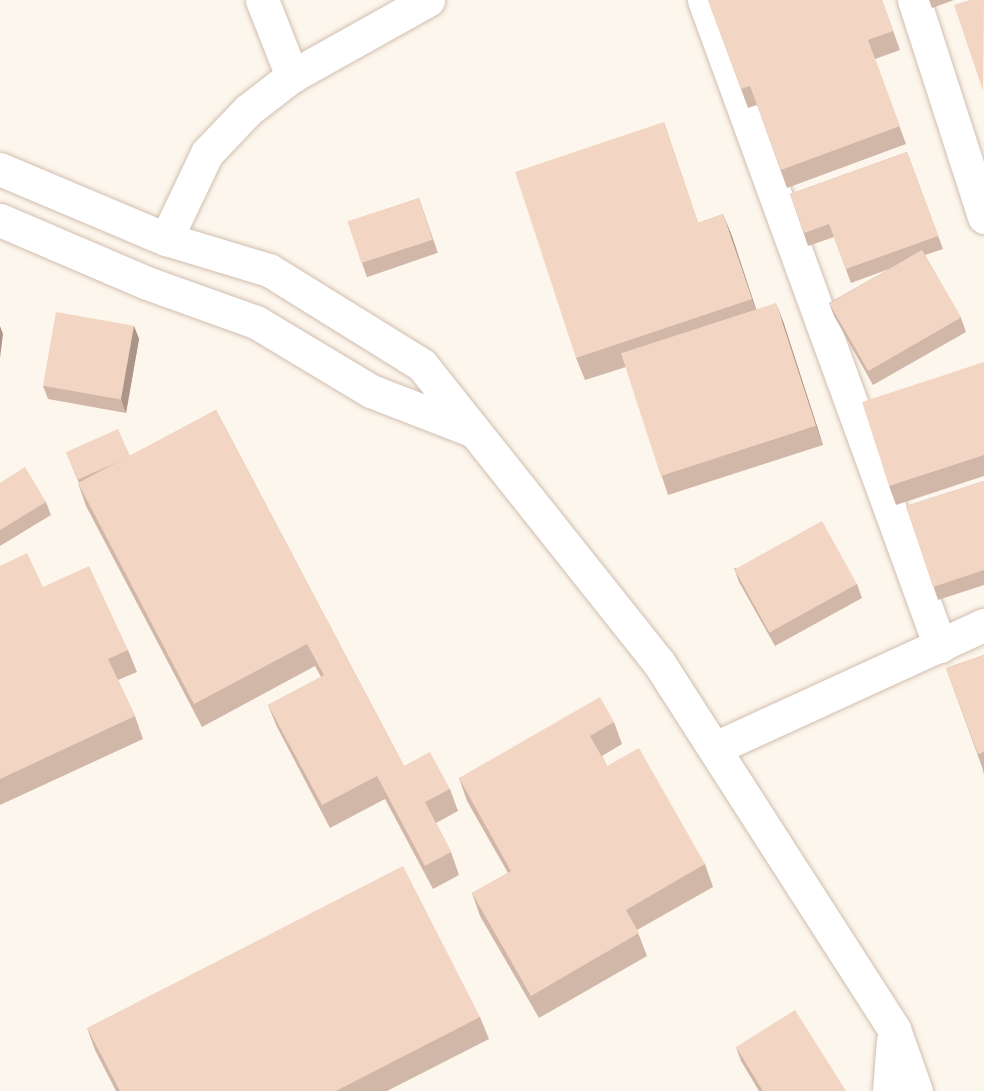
<!DOCTYPE html>
<html>
<head>
<meta charset="utf-8">
<style>
	body { margin:0 }
	#map { position:relative; width:984px; height:1091px; overflow:hidden; background:#fdf6ec; font-family:"Fira Sans Condensed",sans-serif }
	div>[style] { position:absolute }
	.roads { filter:drop-shadow(0 0 2px #d1beb0) drop-shadow(0 0 2px #d1beb0) }
	.minor>* { height:33px; margin:-16.5px; padding:0 16.5px; transform-origin:16.5px; border-radius:16.5px; background:#fff }
	.tertiary>* { height:33px; margin:-16.5px; padding:0 16.5px; transform-origin:16.5px; border-radius:16.5px; background:#fff }
	.wall>* { inset:0; background:#d1b7a8; transform-origin:0 0 }
	.shaded-wall>* { inset:0; background:#aa9588 }
	.building>* { inset:0; background:#f3d5c3; transform-origin:0 0 }
	span { translate:-50% -50%; white-space:nowrap; text-align:center; line-height:1.15; -webkit-text-stroke:6px #fffaf3; paint-order:stroke }
</style>
</head>
<body>
<div id="map">
	<div class="roads">
		<div class="minor">
			<i style="left:262px;top:0;width:82px;rotate:68.5deg"></i>
			<i style="left:704px;top:0;width:688px;rotate:69.93deg"></i>
			<i style="left:914px;top:0;width:228px;rotate:72.1deg"></i>
			<i style="left:166px;top:239px;width:95px;rotate:-64.5deg"></i>
			<i style="left:207px;top:153px;width:59px;rotate:-46.4deg"></i>
			<i style="left:248px;top:110px;width:56px;rotate:-37.7deg"></i>
			<i style="left:292px;top:76px;width:156px;rotate:-29.2deg"></i>
			<i style="left:715px;top:748px;width:296px;rotate:-24.6deg"></i>
		</div>
		<div class="tertiary">
			<i style="left:0;top:169px;width:180px;rotate:22.9deg"></i>
			<i style="left:166px;top:239px;width:108px;rotate:16.8deg"></i>
			<i style="left:269px;top:270px;width:180px;rotate:31.8deg"></i>
			<i style="left:422px;top:365px;width:381px;rotate:51.5deg"></i>
			<i style="left:659px;top:663px;width:435px;rotate:57.3deg"></i>
			<i style="left:894px;top:1029px;width:66px;rotate:70.5deg"></i>
			<i style="left:0;top:220px;width:160px;rotate:23.2deg"></i>
			<i style="left:147px;top:283px;width:116px;rotate:19.7deg"></i>
			<i style="left:256px;top:322px;width:134px;rotate:31deg"></i>
			<i style="left:371px;top:391px;width:110px;rotate:21.2deg"></i>
			<i style="left:889px;top:1091px;width:51px;rotate:-85.5deg"></i>
		</div>
	</div>
	<div class="wall">
		<i style="clip-path:polygon(708px 0,882px 0,900px 50px,875px 59px,906px 144px,787px 188px,757px 105px,748px 108px)"></i>
		<i style="clip-path:polygon(929px 0,954px 0,932px 8px)"></i>
		<i style="clip-path:polygon(664px 122px,698px 223px,723px 214px,756px 309px,783px 321px,823px 445px,668px 495px,626px 367px,585px 380px,576px 358px)"></i>
		<i style="clip-path:polygon(907px 152px,943px 249px,925px 255px,961px 318px,966px 332px,873px 385px,834px 316px,829px 303px,889px 269px,851px 283px,834px 237px,808px 246px,790px 194px)"></i>
		<i style="left:419px;top:198px;width:58px;height:75px;rotate:71deg"></i>
		<i style="clip-path:polygon(134px 326px,139px 339px,126px 413px,48px 399px,43px 386px)"></i>
		<i style="clip-path:polygon(984px 362px,984px 476px,896px 505px,889px 486px)"></i>
		<i style="clip-path:polygon(216px 410px,404px 766px,450px 789px,458px 811px,436px 823px,451px 852px,459px 875px,433px 889px,385px 799px,330px 828px,277px 727px,268px 705px,321px 677px,315px 666px,202px 727px,86px 506px,78px 483px,79px 483px,66px 452px,130px 456px)"></i>
		<i style="clip-path:polygon(984px 481px,984px 585px,938px 600px,906px 506px)"></i>
		<i style="clip-path:polygon(0 483px,46px 502px,51px 515px,0 546px)"></i>
		<i style="clip-path:polygon(0 566px,43px 587px,128px 650px,137px 672px,118px 680px,135px 716px,143px 739px,0 805px)"></i>
		<i style="clip-path:polygon(734px 568px,857px 584px,862px 598px,775px 646px,739px 582px)"></i>
		<i style="clip-path:polygon(984px 655px,984px 775px,982px 767px,946px 668px)"></i>
		<i style="clip-path:polygon(614px 722px,622px 744px,602px 756px,607px 766px,705px 864px,713px 887px,637px 930px,647px 956px,539px 1018px,480px 916px,472px 893px,508px 873px,467px 801px,459px 778px)"></i>
		<i style="clip-path:polygon(480px 1017px,489px 1039px,387px 1091px,116px 1091px,95px 1050px,87px 1028px)"></i>
		<i style="clip-path:polygon(736px 1047px,846px 1091px,759px 1091px,741px 1061px)"></i>
	</div>
	<div class="shaded-wall">
		<i style="clip-path:polygon(723px 214px,732px 236px,760px 321px,752px 299px)"></i>
		<i style="clip-path:polygon(776px 303px,783px 321px,823px 445px,816px 426px)"></i>
		<i style="clip-path:polygon(0 326px,3px 334px,0 358px)"></i>
		<i style="clip-path:polygon(134px 326px,139px 339px,126px 413px,121px 399px)"></i>
	</div>
	<div class="building">
		<i style="clip-path:polygon(708px 0,882px 0,893px 31px,868px 40px,900px 126px,781px 170px,750px 86px,741px 89px)"></i>
		<i style="clip-path:polygon(970px 0,984px 0,983px 91px,954px 5px)"></i>
		<i style="clip-path:polygon(664px 122px,698px 223px,723px 214px,752px 299px,576px 358px,515px 172px)"></i>
		<i style="clip-path:polygon(907px 152px,938px 236px,846px 269px,829px 224px,804px 233px,790px 194px)"></i>
		<i style="left:419px;top:198px;width:44px;height:75px;rotate:72deg"></i>
		<i style="left:922px;top:250px;width:78px;height:107px;rotate:60deg"></i>
		<i style="left:776px;top:303px;width:129px;height:163px;rotate:72deg"></i>
		<i style="left:56px;top:312px;width:79px;height:75px;rotate:10deg"></i>
		<i style="clip-path:polygon(984px 362px,984px 455px,889px 486px,862px 402px)"></i>
		<i style="clip-path:polygon(216px 410px,404px 766px,430px 752px,450px 789px,425px 802px,451px 852px,425px 866px,377px 776px,322px 805px,268px 705px,324px 675px,307px 644px,194px 704px,78px 483px)"></i>
		<i style="left:118px;top:429px;width:30px;height:57px;rotate:66deg"></i>
		<i style="clip-path:polygon(25px 467px,46px 502px,0 530px,0 483px)"></i>
		<i style="clip-path:polygon(984px 481px,984px 570px,933px 587px,906px 506px)"></i>
		<i style="left:822px;top:521px;width:72px;height:100px;rotate:61deg"></i>
		<i style="clip-path:polygon(27px 553px,43px 587px,89px 566px,128px 650px,108px 659px,135px 716px,0 779px,0 566px)"></i>
		<i style="clip-path:polygon(984px 655px,984px 752px,978px 754px,946px 668px)"></i>
		<i style="clip-path:polygon(600px 697px,614px 722px,590px 736px,607px 766px,639px 748px,705px 864px,626px 910px,639px 933px,531px 996px,472px 893px,511px 871px,459px 778px)"></i>
		<i style="clip-path:polygon(403px 866px,480px 1017px,336px 1091px,120px 1091px,87px 1028px)"></i>
		<i style="clip-path:polygon(795px 1010px,846px 1091px,763px 1091px,736px 1047px)"></i>
	</div>
</div>
</body>
</html>
